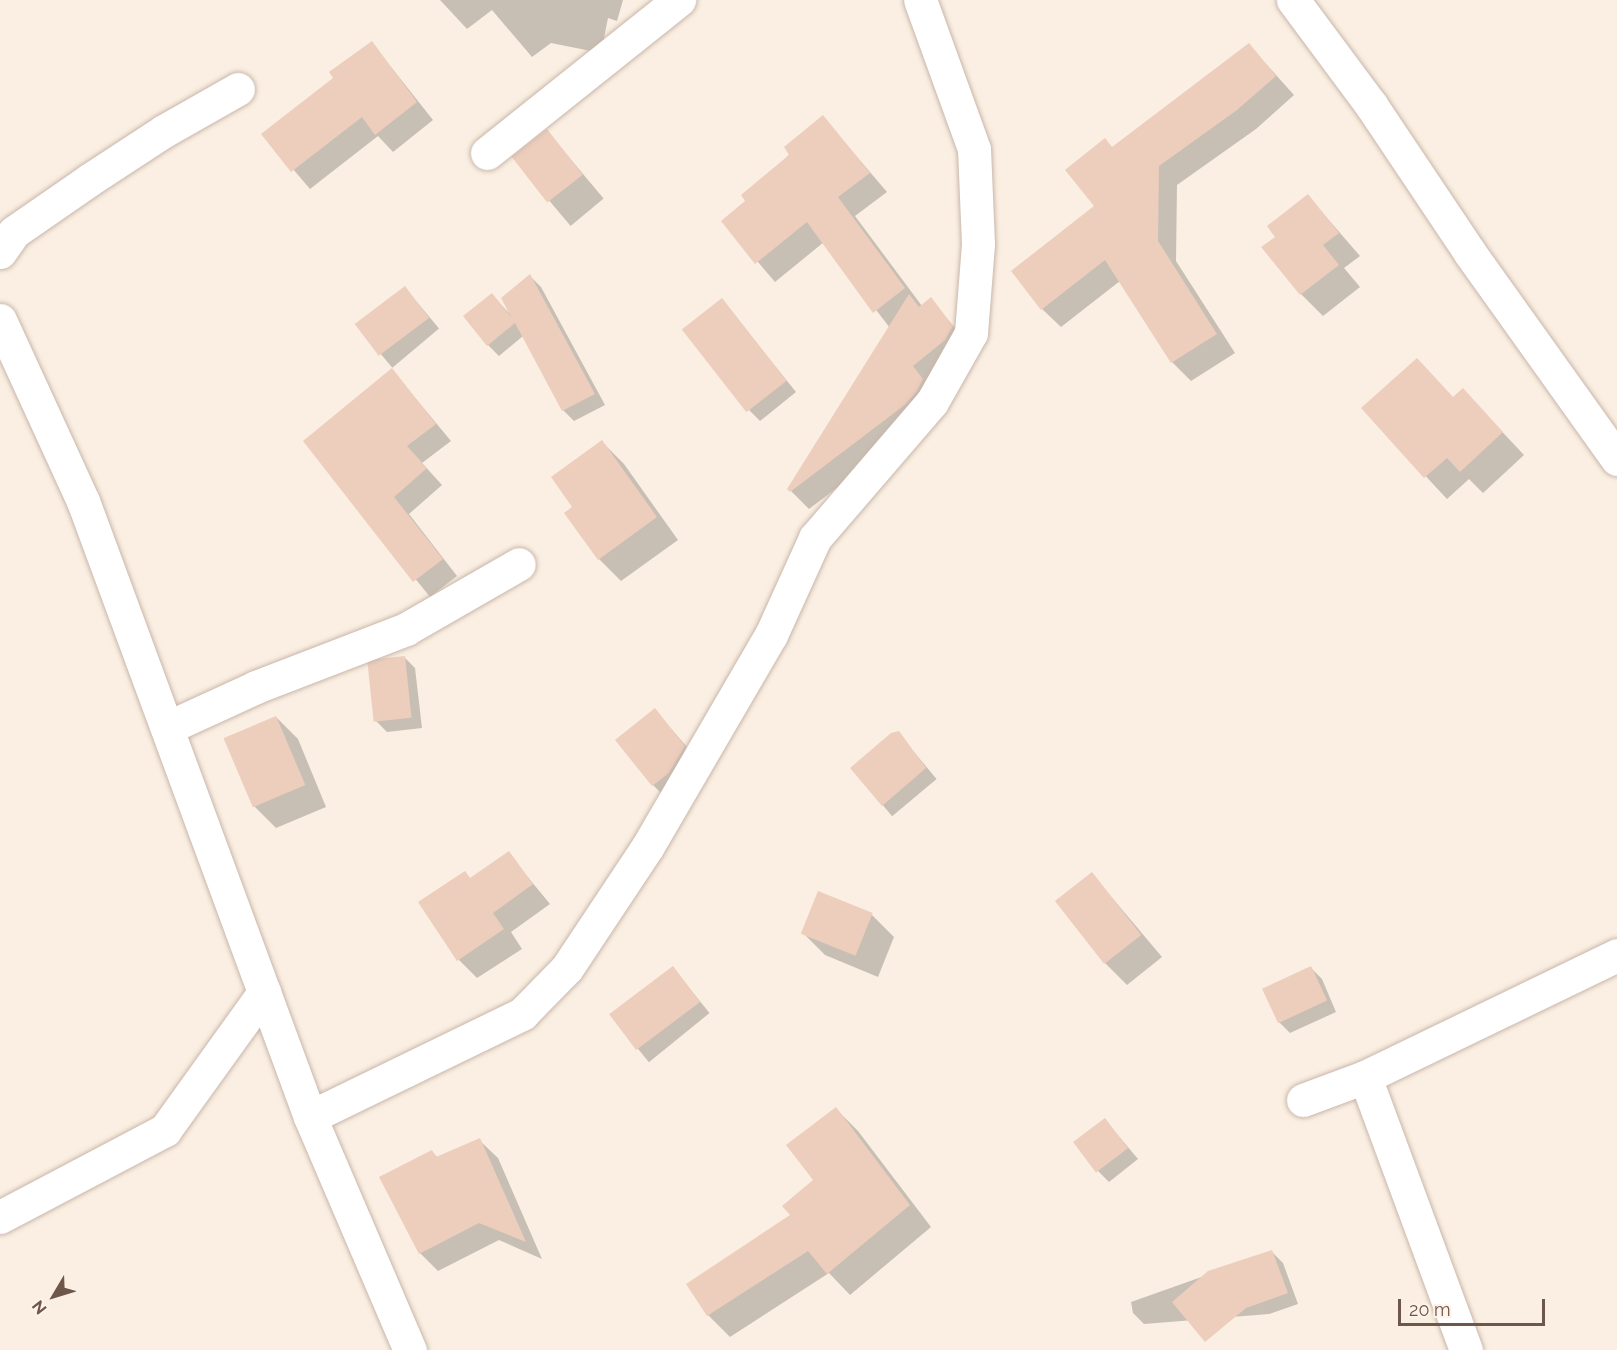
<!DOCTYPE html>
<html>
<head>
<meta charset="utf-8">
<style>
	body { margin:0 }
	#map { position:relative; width:1617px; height:1350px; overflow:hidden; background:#faefe2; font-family:Raleway,sans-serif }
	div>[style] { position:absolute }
	.shadow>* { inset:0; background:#0003; transform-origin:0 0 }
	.building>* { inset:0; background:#edcdbc; transform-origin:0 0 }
	.roads { filter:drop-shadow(0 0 2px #c9b6aa) drop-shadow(0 0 2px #c9b6aa) }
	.minor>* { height:33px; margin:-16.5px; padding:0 16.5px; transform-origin:16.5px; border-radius:16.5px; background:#fff }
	span { translate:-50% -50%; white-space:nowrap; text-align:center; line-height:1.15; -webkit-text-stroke:5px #fdf3e8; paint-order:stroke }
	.north { position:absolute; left:24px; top:1266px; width:60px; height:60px; -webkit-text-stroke:4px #fdf3e8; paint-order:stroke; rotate:232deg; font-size:16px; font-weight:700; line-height:24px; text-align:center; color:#6f564b }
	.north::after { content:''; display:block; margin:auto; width:21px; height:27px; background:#6f564b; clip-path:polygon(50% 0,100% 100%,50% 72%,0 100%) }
	.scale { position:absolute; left:1398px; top:1299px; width:147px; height:27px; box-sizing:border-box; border:3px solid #6f564b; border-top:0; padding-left:8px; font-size:18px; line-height:21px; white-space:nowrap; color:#6f564b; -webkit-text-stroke:4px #fdf3e8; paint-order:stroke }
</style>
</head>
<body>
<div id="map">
	<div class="shadow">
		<i style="clip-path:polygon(440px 0,623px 0,617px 21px,608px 18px,601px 53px,551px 43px,532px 57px,492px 10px,467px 29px)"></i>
		<i style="clip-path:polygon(372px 43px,433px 120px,393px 152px,378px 136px,310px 189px,263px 134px,335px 78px)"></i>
		<i style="clip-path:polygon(1249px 45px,1294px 95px,1256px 129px,1177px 185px,1176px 261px,1235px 353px,1191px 381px,1172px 362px,1120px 281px,1061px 327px,1042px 309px,1096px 206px,1113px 148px)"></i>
		<i style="clip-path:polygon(823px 117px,887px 192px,855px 216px,922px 306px,930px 299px,970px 345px,924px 422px,809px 509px,789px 489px,890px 328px,824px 242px,775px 282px,723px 221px,747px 201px)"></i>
		<i style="left:547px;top:131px;width:88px;height:43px;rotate:50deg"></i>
		<i style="clip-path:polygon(1308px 196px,1360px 256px,1344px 268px,1360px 287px,1323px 316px,1301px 294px,1277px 237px)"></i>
		<i style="clip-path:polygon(530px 276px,541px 287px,605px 405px,574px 421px,563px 410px,523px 336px,499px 356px,488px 345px,492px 295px,509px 313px)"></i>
		<i style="left:405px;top:288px;width:53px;height:61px;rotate:50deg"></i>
		<i style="clip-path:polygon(722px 300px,796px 392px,760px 421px,749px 410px)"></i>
		<i style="clip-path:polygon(392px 370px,451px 441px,422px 463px,442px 485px,409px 514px,457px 576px,430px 597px,305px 441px)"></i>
		<i style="clip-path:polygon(1463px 390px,1524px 455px,1483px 493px,1469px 479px,1447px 499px,1363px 409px,1454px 398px)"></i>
		<i style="clip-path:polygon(602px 442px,624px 464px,678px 540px,621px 581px,599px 559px,574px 507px)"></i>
		<i style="clip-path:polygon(404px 657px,415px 668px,422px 728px,387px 732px,376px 721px)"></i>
		<i style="clip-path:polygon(655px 710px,706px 769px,675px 807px,653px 785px)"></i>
		<i style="clip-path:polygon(276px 717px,298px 739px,326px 807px,276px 828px,254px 806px,225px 738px)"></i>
		<i style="left:898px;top:733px;width:60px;height:58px;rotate:50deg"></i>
		<i style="clip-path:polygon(508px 853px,550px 904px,511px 932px,522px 949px,477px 978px,459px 960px,471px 879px)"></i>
		<i style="clip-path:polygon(1092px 874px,1162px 957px,1127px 985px,1105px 963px)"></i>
		<i style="clip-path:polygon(872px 915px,894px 937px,878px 977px,825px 955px,803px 933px)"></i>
		<i style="left:673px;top:968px;width:58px;height:78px;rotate:51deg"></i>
		<i style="clip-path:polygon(1311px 968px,1322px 979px,1336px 1012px,1290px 1033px,1279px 1022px)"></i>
		<i style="clip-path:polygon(836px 1109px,858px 1131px,931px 1227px,850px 1295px,829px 1273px,730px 1337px,708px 1315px,792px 1215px,815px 1181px)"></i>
		<i style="clip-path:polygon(1105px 1120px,1138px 1159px,1109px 1182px,1098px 1171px)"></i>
		<i style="clip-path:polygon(479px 1140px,498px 1158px,542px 1259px,499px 1240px,438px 1271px,420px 1253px,432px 1152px,438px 1158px)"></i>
		<i style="clip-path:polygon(1272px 1252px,1283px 1263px,1298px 1304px,1269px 1314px,1144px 1324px,1133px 1313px,1131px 1302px)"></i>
	</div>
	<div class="building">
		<i style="clip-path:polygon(372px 41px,417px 102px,375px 135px,362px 117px,291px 172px,261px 134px,333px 78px,329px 72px)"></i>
		<i style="clip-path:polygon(1249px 43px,1276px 76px,1237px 110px,1159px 166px,1158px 241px,1217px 334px,1171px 363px,1105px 260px,1041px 310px,1011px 271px,1094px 206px,1065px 170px,1105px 138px,1112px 147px)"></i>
		<i style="clip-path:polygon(823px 115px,870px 173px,838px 197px,905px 288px,873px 313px,807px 222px,755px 264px,721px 221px,745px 201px,741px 195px,789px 155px,784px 147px)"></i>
		<i style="left:547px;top:129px;width:58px;height:45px;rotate:52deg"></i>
		<i style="clip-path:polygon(1308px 194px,1339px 233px,1323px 245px,1339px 265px,1300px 295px,1261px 247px,1275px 237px,1267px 226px)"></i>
		<i style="clip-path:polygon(530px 274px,595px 394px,562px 411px,515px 323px,487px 346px,463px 316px,492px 293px,511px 317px,501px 298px)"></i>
		<i style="left:405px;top:286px;width:40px;height:63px;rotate:53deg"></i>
		<i style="clip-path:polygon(909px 294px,919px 307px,931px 297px,953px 326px,945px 340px,913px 366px,923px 379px,917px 391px,906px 404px,790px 492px,787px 489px)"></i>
		<i style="left:722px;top:298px;width:105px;height:51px;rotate:52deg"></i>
		<i style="clip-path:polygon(1417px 358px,1453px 397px,1463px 388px,1503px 432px,1460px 472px,1447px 458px,1424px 478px,1361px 408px)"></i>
		<i style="clip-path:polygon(392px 368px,436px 424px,407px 446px,427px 468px,394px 497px,443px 559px,413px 582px,303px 441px)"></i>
		<i style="clip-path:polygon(602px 440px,657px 517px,598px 560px,564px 513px,572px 507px,551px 477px)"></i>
		<i style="left:405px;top:656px;width:62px;height:38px;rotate:84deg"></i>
		<i style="clip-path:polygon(655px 708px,685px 746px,669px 773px,652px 786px,615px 740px)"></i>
		<i style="left:276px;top:716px;width:75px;height:57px;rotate:67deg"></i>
		<i style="clip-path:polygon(899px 731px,926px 768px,882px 806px,850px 768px,891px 733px)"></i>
		<i style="clip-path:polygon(509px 851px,533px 884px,493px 913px,504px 929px,457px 961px,418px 902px,465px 871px,470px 878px)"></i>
		<i style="left:1092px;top:872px;width:80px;height:47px;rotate:52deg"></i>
		<i style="left:818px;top:891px;width:59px;height:46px;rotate:22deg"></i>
		<i style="left:673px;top:966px;width:45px;height:80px;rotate:53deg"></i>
		<i style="left:1311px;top:966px;width:38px;height:54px;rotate:65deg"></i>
		<i style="clip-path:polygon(836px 1107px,910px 1205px,827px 1274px,808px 1251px,707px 1316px,686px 1284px,790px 1215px,782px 1206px,813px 1180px,786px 1145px)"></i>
		<i style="left:1105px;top:1118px;width:38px;height:40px;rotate:53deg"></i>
		<i style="clip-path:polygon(480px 1138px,526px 1242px,479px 1223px,419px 1254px,379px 1177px,432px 1150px,436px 1157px)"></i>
		<i style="clip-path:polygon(1272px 1250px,1288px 1293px,1246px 1308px,1205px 1342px,1172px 1302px,1208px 1271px)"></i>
	</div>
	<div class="roads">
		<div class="minor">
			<i style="left:1293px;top:0;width:131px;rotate:53.4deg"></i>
			<i style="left:1371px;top:105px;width:178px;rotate:56.2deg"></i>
			<i style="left:1470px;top:253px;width:253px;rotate:54.5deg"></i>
			<i style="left:487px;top:153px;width:246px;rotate:-38.6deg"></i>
			<i style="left:0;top:252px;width:24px;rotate:-55deg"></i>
			<i style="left:14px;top:232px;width:91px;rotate:-34.7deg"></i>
			<i style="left:89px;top:180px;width:90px;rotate:-33.2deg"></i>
			<i style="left:164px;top:131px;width:85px;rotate:-29.6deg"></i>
			<i style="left:0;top:320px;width:199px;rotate:65.4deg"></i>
			<i style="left:83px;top:501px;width:656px;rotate:69.77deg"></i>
			<i style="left:310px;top:1117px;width:254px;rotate:66.8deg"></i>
			<i style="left:169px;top:727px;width:96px;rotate:-24.7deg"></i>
			<i style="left:256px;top:687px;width:161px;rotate:-21.1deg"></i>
			<i style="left:406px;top:629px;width:130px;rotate:-29.9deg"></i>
			<i style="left:1365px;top:1077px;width:291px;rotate:69.7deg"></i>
			<i style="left:1303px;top:1100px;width:66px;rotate:-20.4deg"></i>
			<i style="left:1365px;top:1077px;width:280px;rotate:-25.8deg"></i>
			<i style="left:310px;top:1117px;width:236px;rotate:-25.9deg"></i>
			<i style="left:522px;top:1014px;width:64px;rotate:-45.6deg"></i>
			<i style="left:567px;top:968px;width:146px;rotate:-56.4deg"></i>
			<i style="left:648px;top:846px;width:244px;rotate:-59.8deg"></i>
			<i style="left:771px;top:635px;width:107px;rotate:-65.6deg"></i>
			<i style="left:815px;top:538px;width:179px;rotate:-49.3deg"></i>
			<i style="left:932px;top:402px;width:79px;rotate:-60.5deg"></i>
			<i style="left:971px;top:333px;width:89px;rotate:-85.5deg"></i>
			<i style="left:978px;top:244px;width:95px;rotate:-92.4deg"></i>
			<i style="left:974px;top:149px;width:158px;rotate:-109.9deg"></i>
			<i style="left:0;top:1217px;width:187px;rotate:-27.8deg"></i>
			<i style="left:165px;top:1130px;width:170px;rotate:-54.3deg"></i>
		</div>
	</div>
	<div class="north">N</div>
	<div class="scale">20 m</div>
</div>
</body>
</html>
